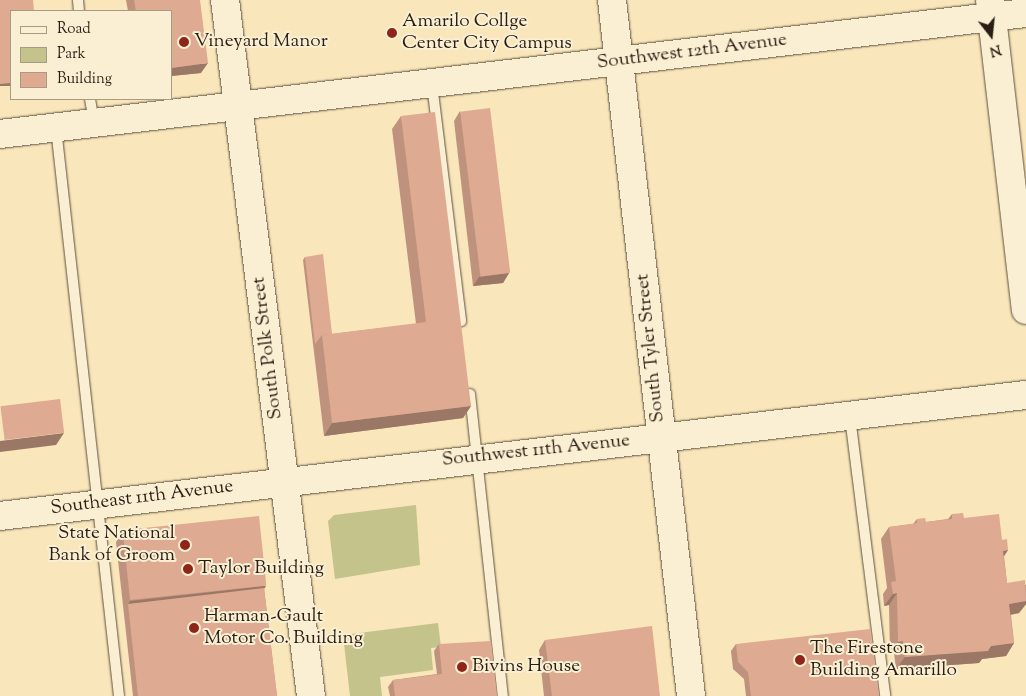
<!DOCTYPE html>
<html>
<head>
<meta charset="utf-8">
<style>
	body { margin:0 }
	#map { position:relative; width:1026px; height:696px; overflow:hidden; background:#f9e6bb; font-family:"Sorts Mill Goudy",serif }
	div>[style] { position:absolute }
	.green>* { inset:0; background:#c4c38c }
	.roads { filter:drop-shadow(0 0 1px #5d503d) drop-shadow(0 0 1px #5d503d) }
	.lane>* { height:10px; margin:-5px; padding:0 5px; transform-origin:5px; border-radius:5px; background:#fbefd3 }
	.secondary>* { height:28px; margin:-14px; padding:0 14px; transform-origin:14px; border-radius:14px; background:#fbefd3 }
	.wall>* { inset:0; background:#bf927d }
	.shaded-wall>* { inset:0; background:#9b7766; transform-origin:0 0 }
	.building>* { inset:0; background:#deaa91; transform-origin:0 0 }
	.dots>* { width:14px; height:14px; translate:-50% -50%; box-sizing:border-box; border:2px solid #fbefd3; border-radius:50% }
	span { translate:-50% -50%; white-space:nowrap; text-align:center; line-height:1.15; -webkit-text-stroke:4px #fbefd3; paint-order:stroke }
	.poi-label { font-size:19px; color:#291e13 }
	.left { translate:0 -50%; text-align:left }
	.right { translate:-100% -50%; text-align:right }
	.street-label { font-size:19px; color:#291e13 }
	.legend { position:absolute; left:10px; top:10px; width:162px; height:90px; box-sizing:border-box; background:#fbefd3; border:1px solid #a79b86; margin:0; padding:6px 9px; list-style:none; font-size:15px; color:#291e13 }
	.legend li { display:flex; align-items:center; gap:10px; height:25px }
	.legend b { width:25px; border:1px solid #a79b86 }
	.north { position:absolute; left:966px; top:10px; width:50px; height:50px; -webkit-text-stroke:4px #fbefd3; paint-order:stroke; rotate:164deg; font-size:14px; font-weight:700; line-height:20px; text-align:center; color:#291e13 }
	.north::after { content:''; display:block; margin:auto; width:18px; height:22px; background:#291e13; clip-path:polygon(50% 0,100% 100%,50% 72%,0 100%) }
</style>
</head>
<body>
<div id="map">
	<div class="green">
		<i style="clip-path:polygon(416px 505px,420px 565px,335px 579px,328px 521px,334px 515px)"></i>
		<i style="clip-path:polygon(438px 623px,441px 647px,431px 648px,433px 670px,380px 677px,382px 696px,350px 696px,343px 635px)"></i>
	</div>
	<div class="roads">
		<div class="lane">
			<i style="left:78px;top:0;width:11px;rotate:85deg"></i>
			<i style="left:432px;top:84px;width:239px;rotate:83deg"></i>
			<i style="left:90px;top:99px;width:23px;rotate:80deg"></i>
			<i style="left:56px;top:128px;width:571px;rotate:83.67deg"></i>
			<i style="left:470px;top:394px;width:304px;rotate:83.8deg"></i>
			<i style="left:850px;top:417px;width:281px;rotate:82.8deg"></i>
		</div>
		<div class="secondary">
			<i style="left:225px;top:0;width:701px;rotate:82.96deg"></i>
			<i style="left:612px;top:0;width:700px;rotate:83.52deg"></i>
			<i style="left:990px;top:0;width:312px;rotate:83.4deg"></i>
			<i style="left:0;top:134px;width:1033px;rotate:-6.73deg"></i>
			<i style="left:0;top:516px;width:1033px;rotate:-6.73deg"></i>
		</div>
	</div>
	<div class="wall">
		<i style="clip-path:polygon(126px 0,200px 0,201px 73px,171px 76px,171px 11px,128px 11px)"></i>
		<i style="clip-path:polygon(460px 111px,509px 273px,503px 283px,473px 286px,454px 121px)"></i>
		<i style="clip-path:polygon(401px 116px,471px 406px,463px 418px,324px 436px,303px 260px,305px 257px,332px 334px,416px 324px,392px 129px)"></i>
		<i style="clip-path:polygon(952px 514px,964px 518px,1002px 540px,1008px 550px,1004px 556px,1007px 583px,1026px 585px,1026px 604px,1019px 613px,1011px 615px,1014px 643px,1006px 656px,982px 659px,979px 663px,896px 669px,894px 653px,890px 654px,889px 605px,884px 606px,883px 594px,887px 588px,881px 539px,889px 527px,913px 524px,917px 519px,926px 522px,948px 519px)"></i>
		<i style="clip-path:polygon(123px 532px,266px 586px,264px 588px,277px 696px,133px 696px,116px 542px)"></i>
		<i style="clip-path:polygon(545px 640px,660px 696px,544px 696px,539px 650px)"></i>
		<i style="clip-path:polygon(439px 644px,497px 696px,390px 696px,388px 687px,393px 680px,437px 674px,434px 651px)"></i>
		<i style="clip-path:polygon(736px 644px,879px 696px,746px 696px,744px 679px,733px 669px,731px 651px)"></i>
	</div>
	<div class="shaded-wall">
		<i style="clip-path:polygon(208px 63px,201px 73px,171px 76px,171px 68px)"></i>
		<i style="left:11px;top:83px;width:3px;height:11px;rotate:90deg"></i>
		<i style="clip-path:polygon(509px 273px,503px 283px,473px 286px,479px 277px)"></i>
		<i style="clip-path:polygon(471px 406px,463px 418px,324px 436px,332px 423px)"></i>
		<i style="clip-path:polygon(64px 433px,56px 445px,0 452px,0 441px)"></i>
		<i style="clip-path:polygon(1008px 550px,1000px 562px,1003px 551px)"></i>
		<i style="clip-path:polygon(266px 586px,260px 595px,128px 604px,130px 601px)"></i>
		<i style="clip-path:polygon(897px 593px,889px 605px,884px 606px,893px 594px)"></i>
		<i style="clip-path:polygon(1026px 601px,1026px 604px,1019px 613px,1001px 616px,1009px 604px)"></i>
		<i style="clip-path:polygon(903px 641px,894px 653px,890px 654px,898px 642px)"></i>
		<i style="clip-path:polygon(1014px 643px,1006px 656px,982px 659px,979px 663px,896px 669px,905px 657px)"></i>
	</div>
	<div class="building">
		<i style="clip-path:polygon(0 0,33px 0,34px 11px,11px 11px,11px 83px,0 84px)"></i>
		<i style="clip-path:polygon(134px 0,200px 0,208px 63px,171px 68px,171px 11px,136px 11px)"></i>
		<i style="left:490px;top:108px;width:166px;height:30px;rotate:83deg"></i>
		<i style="clip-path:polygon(435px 112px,471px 406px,332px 423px,322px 335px,426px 322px,401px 116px)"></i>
		<i style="clip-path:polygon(323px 254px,332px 334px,322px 335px,315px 344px,305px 257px)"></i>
		<i style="left:60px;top:399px;width:34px;height:60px;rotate:83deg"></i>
		<i style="clip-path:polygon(963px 513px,964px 518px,999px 514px,1002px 540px,1007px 539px,1008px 550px,1003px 551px,1007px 583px,1025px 580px,1026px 601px,1009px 604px,1014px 643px,991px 646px,988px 651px,905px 657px,903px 641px,898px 642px,897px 593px,893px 594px,891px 582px,896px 581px,889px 527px,917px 523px,917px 519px,925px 518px,926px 522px,952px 519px,952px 514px)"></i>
		<i style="left:259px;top:516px;width:70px;height:137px;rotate:84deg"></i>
		<i style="clip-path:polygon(264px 588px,277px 696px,138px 696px,128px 604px)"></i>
		<i style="clip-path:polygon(652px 626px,660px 696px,552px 696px,545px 640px)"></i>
		<i style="clip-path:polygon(870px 629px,879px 696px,751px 696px,748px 672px,738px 662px,736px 644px)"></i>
		<i style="clip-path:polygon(491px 641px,497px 696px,395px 696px,393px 680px,442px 674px,439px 644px)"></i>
	</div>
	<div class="dots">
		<i style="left:392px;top:33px;background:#8f2418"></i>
		<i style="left:184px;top:42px;background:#8f2418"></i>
		<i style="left:185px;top:545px;background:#8f2418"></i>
		<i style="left:188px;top:569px;background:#8f2418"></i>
		<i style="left:194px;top:628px;background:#8f2418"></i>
		<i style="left:800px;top:660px;background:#8f2418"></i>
		<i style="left:462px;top:667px;background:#8f2418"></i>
	</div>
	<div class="poi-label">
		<span class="left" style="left:402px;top:33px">Amarilo Collge<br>Center City Campus</span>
		<span class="left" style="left:194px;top:42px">Vineyard Manor</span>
		<span class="right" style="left:175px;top:545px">State National<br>Bank of Groom</span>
		<span class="left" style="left:198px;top:569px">Taylor Building</span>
		<span class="left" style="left:204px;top:628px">Harman-Gault<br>Motor Co. Building</span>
		<span class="left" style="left:810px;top:660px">The Firestone<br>Building Amarillo</span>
		<span class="left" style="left:472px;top:667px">Bivins House</span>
	</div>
	<div class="street-label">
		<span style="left:692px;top:52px;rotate:-7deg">Southwest 12th Avenue</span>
		<span style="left:268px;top:348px;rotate:-97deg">South Polk Street</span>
		<span style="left:651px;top:348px;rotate:-96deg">South Tyler Street</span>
		<span style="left:536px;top:451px;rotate:-6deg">Southwest 11th Avenue</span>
		<span style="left:142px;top:498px;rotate:-7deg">Southeast 11th Avenue</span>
	</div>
	<ul class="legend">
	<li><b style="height:6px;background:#fbefd3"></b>Road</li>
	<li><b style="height:14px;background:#c4c38c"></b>Park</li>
	<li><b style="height:14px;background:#deaa91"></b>Building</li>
	</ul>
	<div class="north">N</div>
</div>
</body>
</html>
